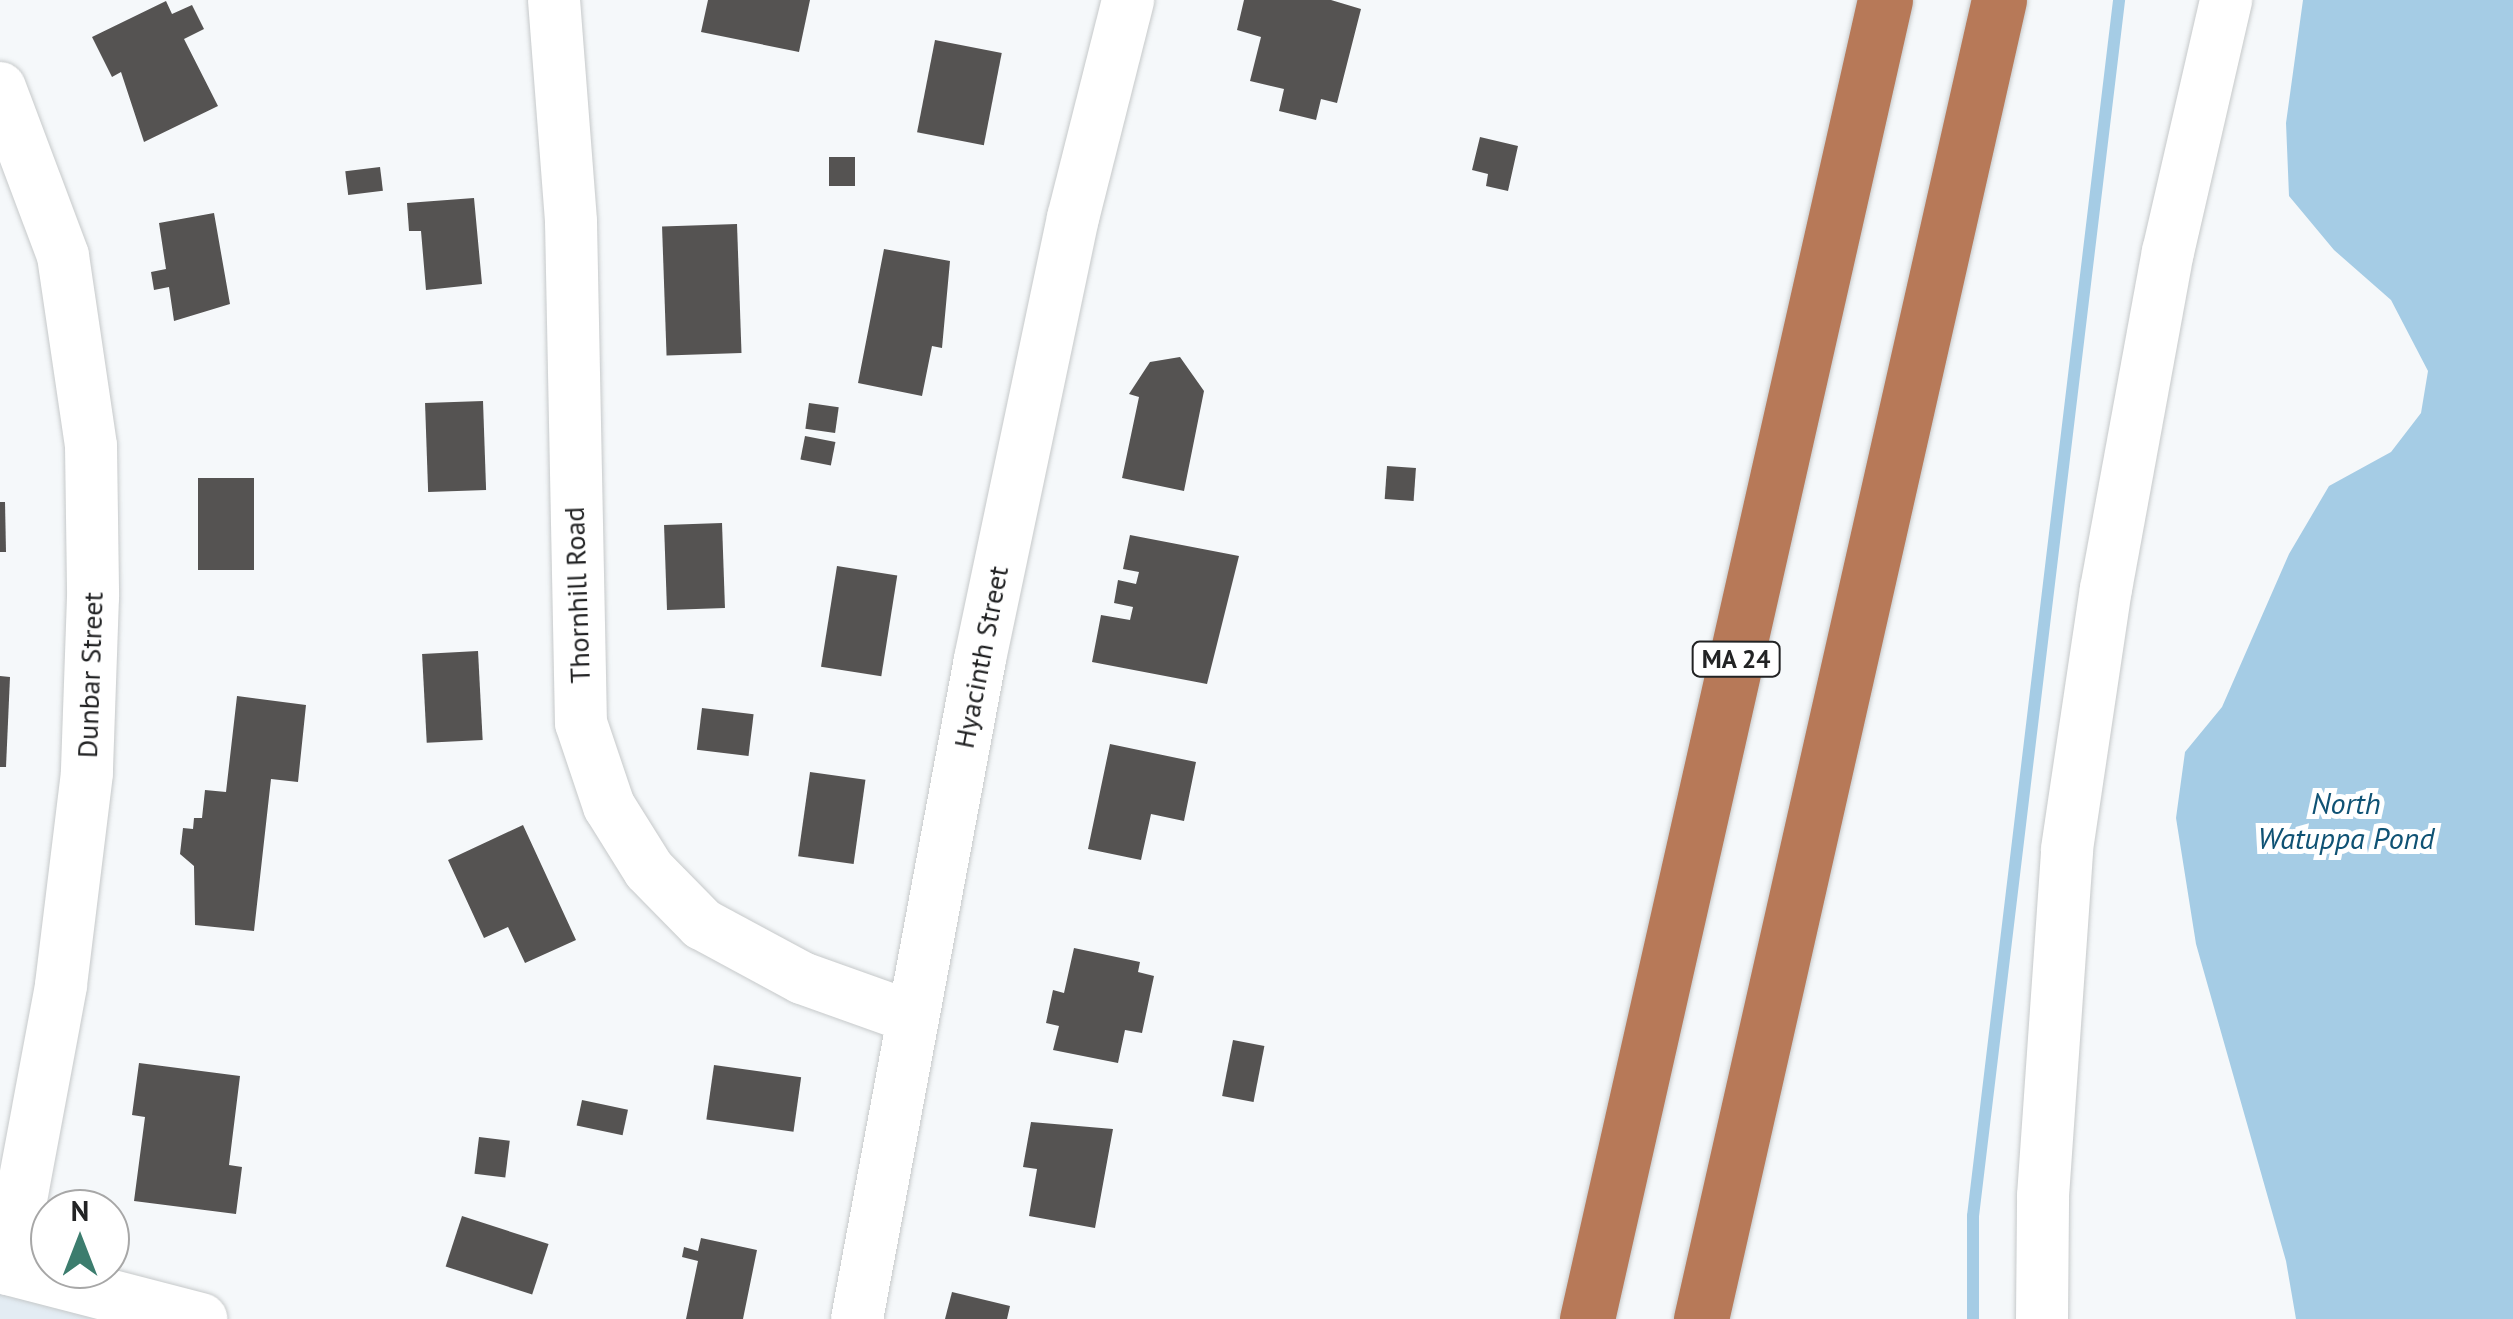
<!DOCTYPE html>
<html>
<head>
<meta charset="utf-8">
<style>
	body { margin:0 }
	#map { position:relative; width:2513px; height:1319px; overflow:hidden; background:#f5f8fa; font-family:"PT Sans",sans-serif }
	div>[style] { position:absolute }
	.built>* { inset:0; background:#e3ecf3 }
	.water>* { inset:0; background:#a5cce5 }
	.stream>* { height:12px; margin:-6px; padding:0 6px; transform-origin:6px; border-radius:6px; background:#a5cce5 }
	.building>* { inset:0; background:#555352; transform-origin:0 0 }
	.roads { filter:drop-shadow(0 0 2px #c6c9ca) drop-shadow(0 0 2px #c6c9ca) }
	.minor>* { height:52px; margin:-26px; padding:0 26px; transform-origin:26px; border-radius:26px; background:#fff }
	.highway>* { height:55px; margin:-27.5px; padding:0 27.5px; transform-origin:27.5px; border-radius:27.5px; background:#b77958 }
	span { translate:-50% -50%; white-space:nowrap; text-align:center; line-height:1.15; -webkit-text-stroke:10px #fff; paint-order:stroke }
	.shield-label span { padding:2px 8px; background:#fff; border:2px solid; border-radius:8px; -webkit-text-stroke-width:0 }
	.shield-label { font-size:25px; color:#222324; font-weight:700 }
	.street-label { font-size:28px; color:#222324 }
	.water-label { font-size:30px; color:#0f5274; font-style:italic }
	.north { position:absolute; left:30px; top:1189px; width:100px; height:100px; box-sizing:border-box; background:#fff; border:2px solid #a7a7a7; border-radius:50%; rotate:0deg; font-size:28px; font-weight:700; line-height:40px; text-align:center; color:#222324 }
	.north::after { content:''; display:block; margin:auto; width:35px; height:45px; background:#3c7d6e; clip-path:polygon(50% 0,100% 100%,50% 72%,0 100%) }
</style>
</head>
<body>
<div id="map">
	<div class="built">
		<i style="clip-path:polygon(0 1293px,110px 1319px,0 1319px)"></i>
	</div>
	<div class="water">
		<i style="clip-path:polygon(2303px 0,2513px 0,2513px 1319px,2296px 1319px,2286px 1261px,2196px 944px,2176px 818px,2185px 752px,2222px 707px,2289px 554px,2329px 486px,2391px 452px,2421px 413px,2428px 371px,2391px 300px,2334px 250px,2289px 196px,2286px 123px)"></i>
	</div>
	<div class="stream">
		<i style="left:1973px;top:1319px;width:103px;rotate:-90deg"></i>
		<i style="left:1973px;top:1216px;width:1225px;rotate:-83.15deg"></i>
	</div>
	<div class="building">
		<i style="clip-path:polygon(708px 0,810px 0,799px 52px,701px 32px)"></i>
		<i style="clip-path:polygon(1244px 0,1331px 0,1361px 9px,1337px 103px,1321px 99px,1316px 120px,1279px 111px,1284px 89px,1250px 81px,1261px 37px,1237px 30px)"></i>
		<i style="clip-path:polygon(166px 1px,172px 14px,192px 5px,204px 29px,184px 39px,218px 106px,144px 142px,121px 72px,112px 77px,92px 37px)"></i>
		<i style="left:935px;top:40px;width:68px;height:94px;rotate:11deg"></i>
		<i style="clip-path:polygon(1480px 137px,1518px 146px,1508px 191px,1486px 186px,1488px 174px,1472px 170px)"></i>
		<i style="left:829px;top:157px;width:26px;height:29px"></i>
		<i style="left:380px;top:167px;width:24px;height:35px;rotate:83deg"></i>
		<i style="clip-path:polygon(474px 198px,482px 284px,426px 290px,421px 231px,409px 231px,407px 203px)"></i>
		<i style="clip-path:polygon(214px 213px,230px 304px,174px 321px,169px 287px,154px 290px,151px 272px,166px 269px,159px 223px)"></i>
		<i style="left:737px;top:224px;width:129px;height:75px;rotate:88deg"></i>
		<i style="clip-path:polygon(884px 249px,950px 261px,942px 348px,932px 346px,922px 396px,858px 383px)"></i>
		<i style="clip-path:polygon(1180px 357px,1204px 391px,1184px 491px,1122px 478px,1139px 397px,1129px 394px,1150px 362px)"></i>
		<i style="left:483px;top:401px;width:89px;height:58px;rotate:88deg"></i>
		<i style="left:809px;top:403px;width:30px;height:26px;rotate:8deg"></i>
		<i style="left:805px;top:436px;width:31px;height:24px;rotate:11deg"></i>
		<i style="left:1387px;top:466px;width:29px;height:33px;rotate:4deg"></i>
		<i style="left:198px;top:478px;width:56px;height:92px"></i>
		<i style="clip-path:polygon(0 502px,5px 502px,6px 552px,0 552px)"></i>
		<i style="left:722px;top:523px;width:85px;height:58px;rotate:88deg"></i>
		<i style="clip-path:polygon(1130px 535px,1239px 556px,1207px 684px,1092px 662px,1101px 615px,1130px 620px,1133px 607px,1114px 603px,1118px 580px,1136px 584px,1139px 572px,1123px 569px)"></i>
		<i style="left:837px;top:566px;width:61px;height:102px;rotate:9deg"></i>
		<i style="left:478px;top:651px;width:89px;height:56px;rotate:87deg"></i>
		<i style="clip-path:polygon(0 676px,10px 677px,6px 767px,0 767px)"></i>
		<i style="clip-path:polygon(237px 696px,306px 705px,298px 782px,271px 779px,254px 931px,195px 925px,194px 866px,180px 854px,183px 828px,193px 829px,194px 818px,202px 818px,205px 790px,226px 792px)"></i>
		<i style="left:702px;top:708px;width:52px;height:42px;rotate:7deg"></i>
		<i style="clip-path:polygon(1110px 744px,1196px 762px,1184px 821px,1151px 814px,1141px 860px,1088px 849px)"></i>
		<i style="left:810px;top:772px;width:56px;height:85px;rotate:8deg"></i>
		<i style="clip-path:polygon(523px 825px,576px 940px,525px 963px,508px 927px,484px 938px,448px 860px)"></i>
		<i style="clip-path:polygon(1074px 948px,1140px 962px,1138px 972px,1154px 976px,1142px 1033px,1125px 1030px,1118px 1063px,1053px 1050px,1059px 1026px,1046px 1023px,1053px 990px,1064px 993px)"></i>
		<i style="left:1233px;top:1040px;width:32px;height:57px;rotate:11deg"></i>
		<i style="clip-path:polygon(139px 1063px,240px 1076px,229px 1165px,242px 1167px,236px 1214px,134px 1201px,145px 1117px,132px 1115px)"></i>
		<i style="left:714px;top:1065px;width:88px;height:55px;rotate:8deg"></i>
		<i style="left:582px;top:1100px;width:47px;height:26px;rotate:12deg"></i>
		<i style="clip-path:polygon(1031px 1122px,1113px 1129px,1095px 1228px,1029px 1216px,1037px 1169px,1023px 1167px)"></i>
		<i style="left:479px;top:1137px;width:31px;height:37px;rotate:7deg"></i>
		<i style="left:462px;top:1216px;width:91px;height:53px;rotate:18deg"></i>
		<i style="clip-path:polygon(701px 1238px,757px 1250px,743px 1319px,686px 1319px,698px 1261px,682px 1257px,684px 1247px,698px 1251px)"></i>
		<i style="clip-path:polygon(952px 1292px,1010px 1306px,1007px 1319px,945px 1319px)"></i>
	</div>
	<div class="roads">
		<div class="minor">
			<i style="left:554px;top:0;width:223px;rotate:85.6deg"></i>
			<i style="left:571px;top:222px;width:501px;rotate:88.86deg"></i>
			<i style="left:581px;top:723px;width:88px;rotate:71.4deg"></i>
			<i style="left:609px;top:806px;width:75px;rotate:58deg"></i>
			<i style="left:649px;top:870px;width:76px;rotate:45.5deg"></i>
			<i style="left:702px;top:924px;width:114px;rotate:28.4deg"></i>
			<i style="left:802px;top:978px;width:116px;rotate:19.7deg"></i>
			<i style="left:0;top:88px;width:179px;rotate:69.4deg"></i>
			<i style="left:63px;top:256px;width:192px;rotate:81.6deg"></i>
			<i style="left:91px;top:446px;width:151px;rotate:89.2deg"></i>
			<i style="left:93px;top:597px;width:176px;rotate:92deg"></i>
			<i style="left:87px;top:773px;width:215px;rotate:97deg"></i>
			<i style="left:61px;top:986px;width:288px;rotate:100.6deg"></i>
			<i style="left:0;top:1267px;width:208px;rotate:14.5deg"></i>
			<i style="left:857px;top:1319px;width:671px;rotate:-79.44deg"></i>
			<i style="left:980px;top:659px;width:451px;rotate:-78.1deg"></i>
			<i style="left:1073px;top:218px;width:225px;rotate:-75.8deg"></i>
			<i style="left:2042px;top:1319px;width:123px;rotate:-89.5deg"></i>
			<i style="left:2043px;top:1196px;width:348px;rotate:-86deg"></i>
			<i style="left:2067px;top:849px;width:263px;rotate:-81.5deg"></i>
			<i style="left:2106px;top:589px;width:343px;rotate:-79.6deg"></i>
			<i style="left:2168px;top:252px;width:259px;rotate:-77deg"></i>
		</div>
		<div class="highway">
			<i style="left:1587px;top:1319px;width:1352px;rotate:-77.27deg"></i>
			<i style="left:1701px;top:1319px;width:1352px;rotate:-77.27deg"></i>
		</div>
	</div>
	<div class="shield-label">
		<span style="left:1736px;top:659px">MA 24</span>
	</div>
	<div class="street-label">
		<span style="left:577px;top:595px;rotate:-92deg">Thornhill Road</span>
		<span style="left:981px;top:657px;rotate:-79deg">Hyacinth Street</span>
		<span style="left:90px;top:675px;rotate:-88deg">Dunbar Street</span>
	</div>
	<div class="water-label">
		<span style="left:2346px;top:820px">North<br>Watuppa Pond</span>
	</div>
	<div class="north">N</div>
</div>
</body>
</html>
